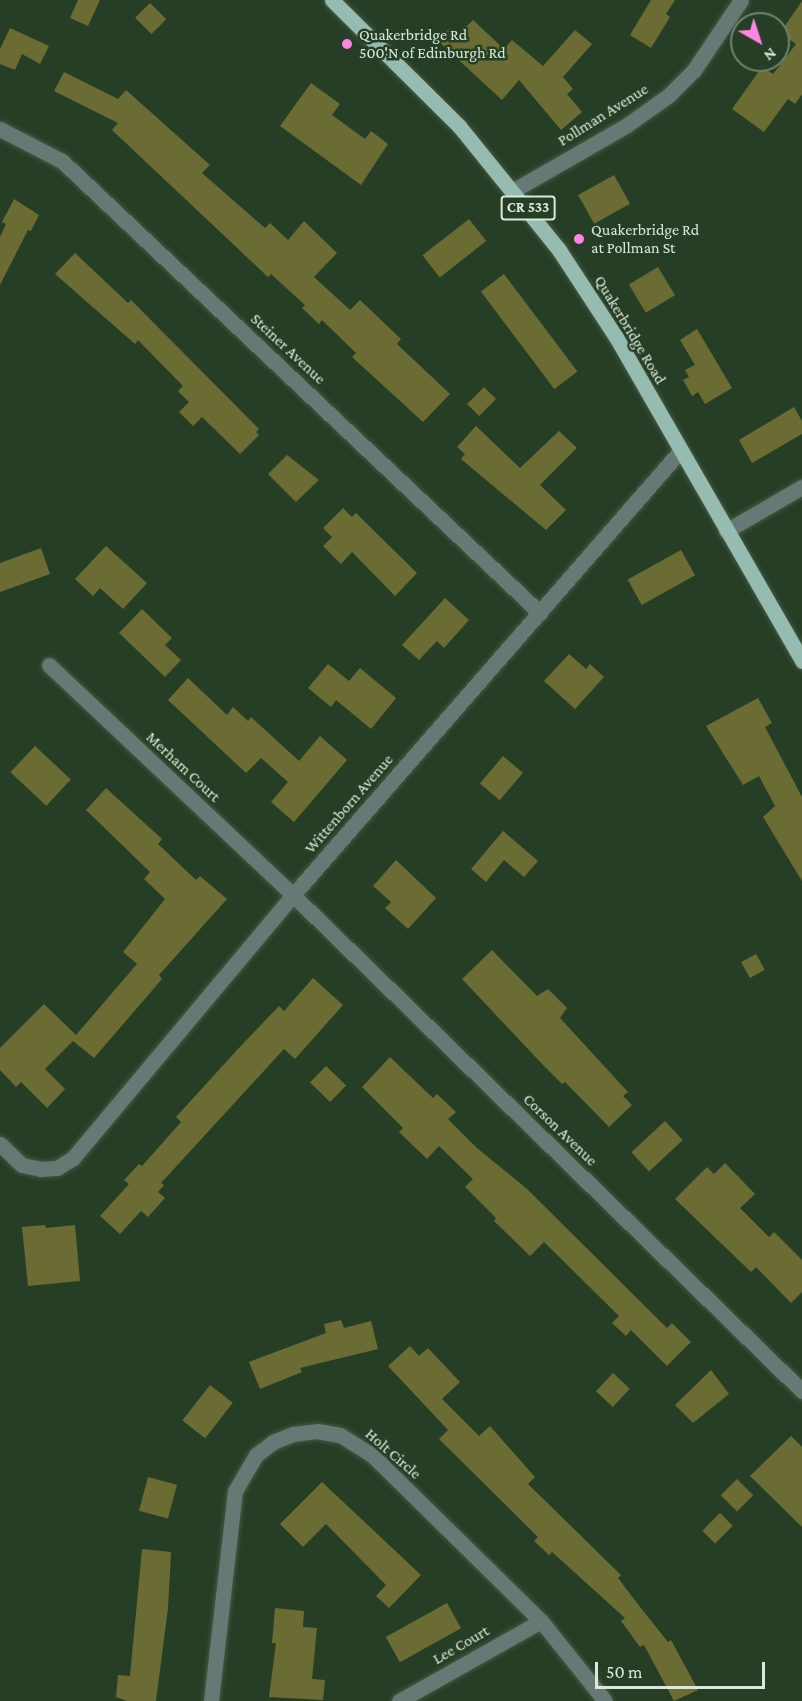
<!DOCTYPE html>
<html>
<head>
<meta charset="utf-8">
<style>
	body { margin:0 }
	#map { position:relative; width:802px; height:1701px; overflow:hidden; background:#273e26; font-family:"Crimson Pro",serif }
	div>[style] { position:absolute }
	.building>* { inset:0; background:#6b6c33; transform-origin:0 0 }
	.roads { filter:drop-shadow(0 0 2px #445943) drop-shadow(0 0 2px #445943) }
	.minor>* { height:15px; margin:-7.5px; padding:0 7.5px; transform-origin:7.5px; border-radius:7.5px; background:#687975 }
	.major>* { height:15px; margin:-7.5px; padding:0 7.5px; transform-origin:7.5px; border-radius:7.5px; background:#96bbb1 }
	.dots>* { width:16px; height:16px; translate:-50% -50%; box-sizing:border-box; border:3px solid #273e26; border-radius:50% }
	span { translate:-50% -50%; white-space:nowrap; text-align:center; line-height:1.15; -webkit-text-stroke:5px #273e26; paint-order:stroke }
	.shield-label span { padding:2px 4px; background:#273e26; border:2px solid; border-radius:4px; -webkit-text-stroke-width:0 }
	.shield-label { font-size:15px; color:#dbe9da; font-weight:700 }
	.poi-label { font-size:16px; color:#dbe9da }
	.left { translate:0 -50%; text-align:left }
	.street-label { font-size:16px; color:#dbe9da }
	.north { position:absolute; left:730px; top:12px; width:60px; height:60px; box-sizing:border-box; background:#273e26; border:2px solid #6f826e; border-radius:50%; rotate:141deg; font-size:16px; font-weight:700; line-height:24px; text-align:center; color:#dbe9da }
	.north::after { content:''; display:block; margin:auto; width:21px; height:27px; background:#fc86e3; clip-path:polygon(50% 0,100% 100%,50% 72%,0 100%) }
	.scale { position:absolute; left:595px; top:1662px; width:170px; height:27px; box-sizing:border-box; border:3px solid #dbe9da; border-top:0; padding-left:8px; font-size:18px; line-height:21px; white-space:nowrap; color:#dbe9da; -webkit-text-stroke:4px #273e26; paint-order:stroke }
</style>
</head>
<body>
<div id="map">
	<div class="building">
		<i style="clip-path:polygon(78px 0,100px 0,88px 26px,70px 18px)"></i>
		<i style="clip-path:polygon(651px 0,675px 0,666px 14px,670px 17px,651px 48px,630px 35px)"></i>
		<i style="clip-path:polygon(802px 1px,802px 94px,795px 104px,788px 99px,764px 132px,732px 109px,762px 67px,773px 74px,796px 44px,780px 33px)"></i>
		<i style="left:150px;top:3px;width:23px;height:21px;rotate:45deg"></i>
		<i style="clip-path:polygon(473px 20px,504px 49px,512px 40px,543px 66px,575px 30px,592px 44px,563px 77px,573px 89px,567px 94px,582px 112px,561px 130px,519px 80px,502px 100px,438px 41px,450px 28px,458px 35px)"></i>
		<i style="clip-path:polygon(10px 28px,49px 46px,40px 64px,22px 54px,15px 70px,0 64px,0 49px)"></i>
		<i style="clip-path:polygon(64px 72px,118px 99px,126px 90px,210px 165px,202px 173px,265px 228px,270px 223px,288px 240px,304px 221px,337px 253px,314px 277px,350px 310px,360px 300px,401px 339px,397px 344px,450px 394px,423px 422px,352px 357px,356px 353px,322px 320px,319px 324px,302px 308px,305px 305px,271px 274px,268px 277px,112px 130px,118px 123px,54px 91px)"></i>
		<i style="clip-path:polygon(311px 83px,340px 104px,332px 115px,365px 139px,371px 131px,388px 144px,361px 185px,280px 126px)"></i>
		<i style="left:614px;top:175px;width:33px;height:41px;rotate:61deg"></i>
		<i style="clip-path:polygon(14px 199px,39px 215px,31px 231px,28px 230px,0 285px,0 237px,6px 224px,2px 222px)"></i>
		<i style="left:469px;top:219px;width:28px;height:59px;rotate:52deg"></i>
		<i style="clip-path:polygon(75px 253px,128px 303px,131px 300px,259px 429px,256px 432px,259px 435px,240px 454px,202px 417px,193px 426px,179px 412px,189px 402px,178px 391px,183px 386px,138px 340px,135px 344px,55px 274px)"></i>
		<i style="left:658px;top:267px;width:33px;height:34px;rotate:59deg"></i>
		<i style="left:504px;top:274px;width:122px;height:29px;rotate:53deg"></i>
		<i style="clip-path:polygon(697px 329px,732px 388px,705px 404px,698px 392px,692px 396px,683px 380px,689px 377px,685px 370px,695px 365px,680px 340px)"></i>
		<i style="left:484px;top:387px;width:17px;height:24px;rotate:45deg"></i>
		<i style="clip-path:polygon(794px 407px,802px 421px,802px 434px,752px 463px,739px 440px)"></i>
		<i style="clip-path:polygon(476px 426px,520px 468px,559px 431px,577px 448px,540px 485px,566px 510px,546px 530px,461px 459px,465px 454px,457px 447px)"></i>
		<i style="clip-path:polygon(287px 455px,319px 480px,296px 502px,268px 474px)"></i>
		<i style="clip-path:polygon(343px 508px,352px 517px,356px 513px,417px 573px,395px 596px,352px 552px,341px 564px,323px 546px,332px 537px,323px 528px)"></i>
		<i style="clip-path:polygon(106px 546px,147px 583px,123px 609px,100px 588px,93px 596px,75px 579px)"></i>
		<i style="clip-path:polygon(41px 548px,50px 574px,0 592px,0 563px)"></i>
		<i style="left:681px;top:550px;width:29px;height:61px;rotate:61deg"></i>
		<i style="clip-path:polygon(445px 598px,469px 620px,444px 648px,437px 641px,419px 660px,402px 645px)"></i>
		<i style="clip-path:polygon(142px 609px,172px 638px,165px 645px,181px 660px,165px 677px,119px 633px)"></i>
		<i style="clip-path:polygon(569px 654px,586px 669px,590px 664px,604px 677px,575px 709px,544px 681px)"></i>
		<i style="clip-path:polygon(328px 664px,349px 681px,360px 668px,396px 698px,371px 729px,336px 700px,331px 707px,308px 688px)"></i>
		<i style="clip-path:polygon(188px 678px,227px 715px,233px 707px,248px 721px,251px 717px,299px 761px,320px 736px,347px 760px,294px 822px,271px 802px,288px 782px,261px 758px,246px 773px,168px 700px)"></i>
		<i style="clip-path:polygon(758px 698px,772px 723px,765px 727px,802px 797px,802px 881px,763px 817px,775px 806px,759px 776px,743px 785px,706px 726px)"></i>
		<i style="left:35px;top:746px;width:49px;height:36px;rotate:43deg"></i>
		<i style="left:503px;top:756px;width:26px;height:36px;rotate:40deg"></i>
		<i style="clip-path:polygon(106px 788px,162px 839px,158px 844px,196px 880px,200px 876px,227px 899px,159px 975px,162px 979px,94px 1058px,73px 1041px,45px 1069px,65px 1089px,47px 1108px,21px 1082px,16px 1087px,0 1070px,0 1048px,44px 1004px,76px 1035px,137px 964px,123px 952px,165px 899px,144px 879px,150px 872px,86px 810px)"></i>
		<i style="clip-path:polygon(503px 831px,538px 861px,524px 877px,504px 860px,486px 882px,471px 869px)"></i>
		<i style="clip-path:polygon(396px 860px,436px 898px,408px 929px,385px 908px,391px 902px,373px 886px)"></i>
		<i style="clip-path:polygon(492px 950px,537px 996px,548px 989px,567px 1008px,560px 1018px,628px 1092px,623px 1096px,632px 1105px,609px 1127px,565px 1082px,562px 1084px,544px 1066px,462px 979px)"></i>
		<i style="left:756px;top:954px;width:18px;height:17px;rotate:61deg"></i>
		<i style="clip-path:polygon(313px 978px,343px 1005px,295px 1059px,284px 1049px,161px 1183px,164px 1185px,158px 1192px,165px 1198px,148px 1217px,141px 1211px,120px 1234px,100px 1216px,129px 1184px,124px 1180px,139px 1164px,142px 1166px,181px 1122px,176px 1117px,237px 1050px,279px 1006px,284px 1011px)"></i>
		<i style="clip-path:polygon(390px 1057px,433px 1098px,437px 1094px,456px 1112px,448px 1119px,477px 1148px,526px 1188px,667px 1328px,672px 1323px,691px 1342px,667px 1366px,631px 1330px,626px 1336px,612px 1323px,619px 1316px,544px 1242px,530px 1256px,494px 1221px,496px 1218px,465px 1187px,473px 1179px,439px 1146px,427px 1159px,399px 1132px,403px 1128px,362px 1087px)"></i>
		<i style="left:326px;top:1066px;width:28px;height:23px;rotate:44deg"></i>
		<i style="left:665px;top:1121px;width:26px;height:46px;rotate:47deg"></i>
		<i style="clip-path:polygon(725px 1163px,755px 1194px,740px 1208px,769px 1237px,774px 1232px,802px 1260px,802px 1292px,791px 1303px,756px 1267px,751px 1272px,675px 1199px,707px 1167px,714px 1174px)"></i>
		<i style="clip-path:polygon(45px 1225px,46px 1228px,75px 1225px,80px 1281px,28px 1286px,22px 1227px)"></i>
		<i style="clip-path:polygon(341px 1320px,344px 1328px,371px 1321px,378px 1349px,300px 1368px,302px 1372px,260px 1389px,249px 1362px,326px 1333px,324px 1324px)"></i>
		<i style="clip-path:polygon(410px 1346px,419px 1356px,428px 1348px,460px 1382px,442px 1399px,479px 1436px,490px 1426px,535px 1477px,528px 1484px,621px 1575px,618px 1578px,640px 1607px,668px 1642px,671px 1640px,698px 1690px,674px 1701px,644px 1645px,640px 1647px,621px 1621px,625px 1618px,552px 1552px,549px 1555px,534px 1541px,538px 1537px,439px 1439px,448px 1430px,388px 1366px)"></i>
		<i style="clip-path:polygon(711px 1370px,729px 1394px,693px 1423px,675px 1405px)"></i>
		<i style="left:613px;top:1373px;width:23px;height:25px;rotate:43deg"></i>
		<i style="left:210px;top:1385px;width:29px;height:45px;rotate:38deg"></i>
		<i style="clip-path:polygon(791px 1436px,802px 1447px,802px 1527px,750px 1476px)"></i>
		<i style="left:148px;top:1477px;width:30px;height:35px;rotate:15deg"></i>
		<i style="left:737px;top:1479px;width:23px;height:23px;rotate:45deg"></i>
		<i style="clip-path:polygon(322px 1482px,421px 1575px,389px 1608px,376px 1596px,386px 1585px,326px 1524px,303px 1547px,280px 1524px)"></i>
		<i style="left:720px;top:1513px;width:18px;height:25px;rotate:45deg"></i>
		<i style="clip-path:polygon(142px 1549px,171px 1552px,168px 1608px,156px 1701px,127px 1701px,116px 1697px,118px 1675px,130px 1676px)"></i>
		<i style="left:447px;top:1603px;width:29px;height:70px;rotate:61deg"></i>
		<i style="clip-path:polygon(275px 1608px,304px 1611px,303px 1627px,317px 1628px,312px 1679px,325px 1680px,323px 1700px,269px 1697px,276px 1643px,272px 1643px)"></i>
	</div>
	<div class="roads">
		<div class="minor">
			<i style="left:0;top:129px;width:70px;rotate:27.3deg"></i>
			<i style="left:62px;top:161px;width:658px;rotate:43.4deg"></i>
			<i style="left:514px;top:190px;width:130px;rotate:-29.9deg"></i>
			<i style="left:627px;top:125px;width:52px;rotate:-35.5deg"></i>
			<i style="left:669px;top:95px;width:35px;rotate:-45deg"></i>
			<i style="left:694px;top:70px;width:84px;rotate:-56.1deg"></i>
			<i style="left:726px;top:531px;width:88px;rotate:-30.1deg"></i>
			<i style="left:49px;top:665px;width:335px;rotate:43.3deg"></i>
			<i style="left:293px;top:895px;width:711px;rotate:44.26deg"></i>
			<i style="left:0;top:1144px;width:30px;rotate:44deg"></i>
			<i style="left:22px;top:1165px;width:19px;rotate:12deg"></i>
			<i style="left:41px;top:1169px;width:16px;rotate:-4deg"></i>
			<i style="left:57px;top:1168px;width:19px;rotate:-32deg"></i>
			<i style="left:73px;top:1158px;width:343px;rotate:-50.1deg"></i>
			<i style="left:293px;top:895px;width:589px;rotate:-48.92deg"></i>
			<i style="left:211px;top:1701px;width:211px;rotate:-83.5deg"></i>
			<i style="left:235px;top:1491px;width:42px;rotate:-59.7deg"></i>
			<i style="left:256px;top:1455px;width:21px;rotate:-37deg"></i>
			<i style="left:273px;top:1442px;width:22px;rotate:-22deg"></i>
			<i style="left:293px;top:1434px;width:24px;rotate:-7deg"></i>
			<i style="left:317px;top:1431px;width:23px;rotate:10deg"></i>
			<i style="left:340px;top:1435px;width:38px;rotate:32deg"></i>
			<i style="left:372px;top:1455px;width:237px;rotate:44.5deg"></i>
			<i style="left:541px;top:1621px;width:102px;rotate:51.3deg"></i>
			<i style="left:399px;top:1701px;width:163px;rotate:-29.4deg"></i>
		</div>
		<div class="major">
			<i style="left:332px;top:0;width:179px;rotate:44.8deg"></i>
			<i style="left:459px;top:126px;width:159px;rotate:51.1deg"></i>
			<i style="left:559px;top:250px;width:104px;rotate:56.8deg"></i>
			<i style="left:616px;top:337px;width:374px;rotate:60.1deg"></i>
		</div>
	</div>
	<div class="dots">
		<i style="left:347px;top:44px;background:#fc86e3"></i>
		<i style="left:579px;top:239px;background:#fc86e3"></i>
	</div>
	<div class="shield-label">
		<span style="left:528px;top:208px">CR 533</span>
	</div>
	<div class="poi-label">
		<span class="left" style="left:359px;top:44px">Quakerbridge Rd<br>500'N of Edinburgh Rd</span>
		<span class="left" style="left:591px;top:239px">Quakerbridge Rd<br>at Pollman St</span>
	</div>
	<div class="street-label">
		<span style="left:603px;top:115px;rotate:-32deg">Pollman Avenue</span>
		<span style="left:630px;top:330px;rotate:59deg">Quakerbridge Road</span>
		<span style="left:288px;top:349px;rotate:43deg">Steiner Avenue</span>
		<span style="left:183px;top:767px;rotate:43deg">Merham Court</span>
		<span style="left:349px;top:804px;rotate:-49deg">Wittenborn Avenue</span>
		<span style="left:560px;top:1130px;rotate:44deg">Corson Avenue</span>
		<span style="left:393px;top:1454px;rotate:41deg">Holt Circle</span>
		<span style="left:461px;top:1645px;rotate:-30deg">Lee Court</span>
	</div>
	<div class="north">N</div>
	<div class="scale">50 m</div>
</div>
</body>
</html>
